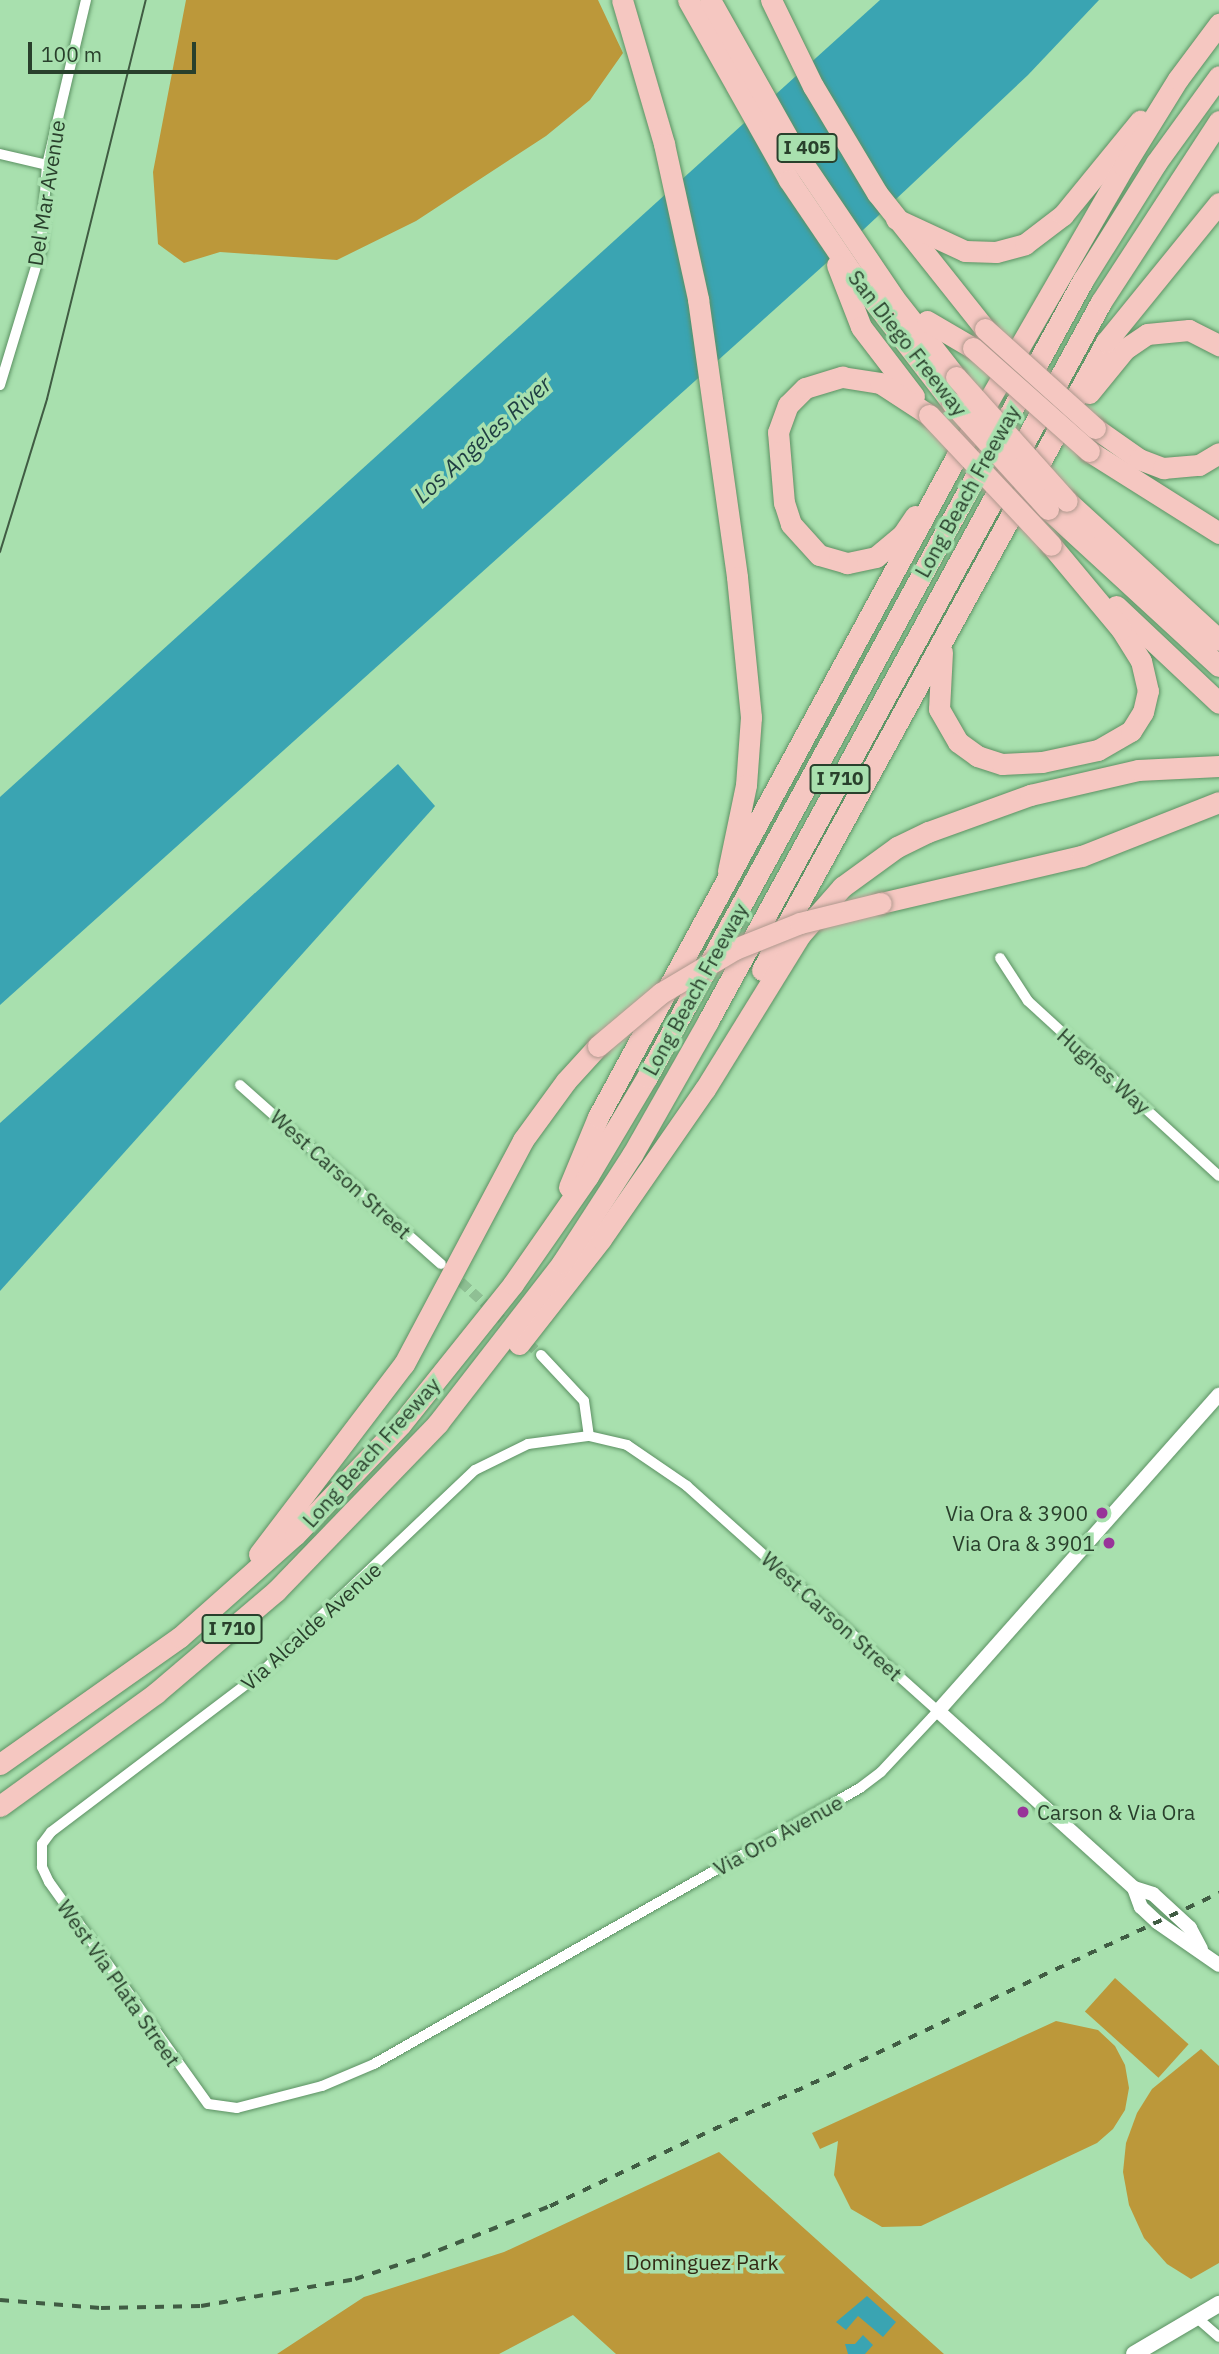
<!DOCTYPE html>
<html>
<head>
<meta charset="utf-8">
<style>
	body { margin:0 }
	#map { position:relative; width:1219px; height:2354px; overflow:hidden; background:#a8e0ae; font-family:"IBM Plex Sans",sans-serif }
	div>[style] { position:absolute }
	.green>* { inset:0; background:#bc983a; transform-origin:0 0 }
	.water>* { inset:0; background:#3aa4b2 }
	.minor-tunnel>* { height:10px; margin-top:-5px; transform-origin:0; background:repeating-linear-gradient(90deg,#8fc094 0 10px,transparent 0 15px) }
	.roads { filter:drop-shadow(0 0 2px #5c9163) drop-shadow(0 0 2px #5c9163) }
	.minor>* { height:10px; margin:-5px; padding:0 5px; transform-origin:5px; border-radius:5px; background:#fff }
	.tertiary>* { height:14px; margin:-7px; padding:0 7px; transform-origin:7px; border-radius:7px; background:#fff }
	.secondary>* { height:16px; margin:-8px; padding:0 8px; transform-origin:8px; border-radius:8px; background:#fff }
	.motorway>* { height:21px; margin:-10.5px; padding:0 10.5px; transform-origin:10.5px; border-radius:10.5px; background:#f5c7c1 }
	.tram>* { height:2px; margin:-1px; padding:0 1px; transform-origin:1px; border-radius:1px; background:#405c43 }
	.rail>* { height:3.5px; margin-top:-1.75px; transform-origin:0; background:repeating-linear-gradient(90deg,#405c43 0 9px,transparent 0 18px) }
	.bridges { filter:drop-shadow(0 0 2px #ae988d) drop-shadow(0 0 2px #ae988d) }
	.motorway-bridge>* { height:21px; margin:-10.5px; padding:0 10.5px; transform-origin:10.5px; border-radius:10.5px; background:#f5c7c1 }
	.dots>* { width:19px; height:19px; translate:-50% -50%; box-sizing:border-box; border:4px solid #a8e0ae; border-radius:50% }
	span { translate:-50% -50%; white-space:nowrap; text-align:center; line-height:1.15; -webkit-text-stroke:7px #a8e0ae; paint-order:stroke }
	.shield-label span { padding:2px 5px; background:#a8e0ae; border:2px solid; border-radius:5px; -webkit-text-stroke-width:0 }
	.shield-label { font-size:19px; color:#29402c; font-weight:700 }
	.street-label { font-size:21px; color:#29402c }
	.poi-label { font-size:21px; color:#29402c }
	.right { translate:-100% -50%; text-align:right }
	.left { translate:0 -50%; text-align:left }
	.park-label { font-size:21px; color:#322913 }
	.water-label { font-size:23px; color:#1f3e43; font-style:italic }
	.scale { position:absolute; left:28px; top:42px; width:168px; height:32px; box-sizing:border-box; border:4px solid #29402c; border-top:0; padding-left:9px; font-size:21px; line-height:24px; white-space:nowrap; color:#29402c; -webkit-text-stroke:5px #a8e0ae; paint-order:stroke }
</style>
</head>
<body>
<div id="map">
	<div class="green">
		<i style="clip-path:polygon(186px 0,598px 0,623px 53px,590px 100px,546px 136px,416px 221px,337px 260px,220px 252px,184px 263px,158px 244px,153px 172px)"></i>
		<i style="left:1115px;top:1978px;width:99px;height:45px;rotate:42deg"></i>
		<i style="clip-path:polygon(1056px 2021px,1098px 2030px,1115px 2046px,1125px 2065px,1129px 2088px,1125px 2110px,1113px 2129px,1097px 2143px,921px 2226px,882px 2227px,851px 2209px,834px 2175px,838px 2141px,820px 2149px,812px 2133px)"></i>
		<i style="clip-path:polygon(1201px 2049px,1219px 2066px,1219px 2263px,1191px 2279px,1167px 2264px,1144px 2238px,1129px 2205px,1123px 2172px,1126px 2143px,1137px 2113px,1152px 2089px)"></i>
		<i style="clip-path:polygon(719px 2152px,944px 2354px,616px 2354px,573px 2315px,499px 2354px,277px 2354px,364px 2297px,504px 2252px)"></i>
	</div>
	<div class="water">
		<i style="clip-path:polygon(880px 0,1099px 0,1028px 75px,862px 231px,0 1005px,0 797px)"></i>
		<i style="clip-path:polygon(398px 764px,435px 806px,0 1291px,0 1123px)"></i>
		<i style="clip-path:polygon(867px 2296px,896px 2322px,883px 2337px,858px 2316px,846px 2330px,836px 2322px)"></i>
		<i style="clip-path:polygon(863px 2335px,873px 2345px,865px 2354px,848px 2354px,845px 2344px,855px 2344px)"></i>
	</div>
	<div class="minor-tunnel">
		<i style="left:450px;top:1272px;width:123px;rotate:42.4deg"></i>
	</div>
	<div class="roads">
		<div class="minor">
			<i style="left:0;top:154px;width:48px;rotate:13.2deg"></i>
			<i style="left:0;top:385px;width:141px;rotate:-73.1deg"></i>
			<i style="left:41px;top:250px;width:85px;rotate:-86deg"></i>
			<i style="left:47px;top:165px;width:170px;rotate:-76.7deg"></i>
			<i style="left:1000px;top:958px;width:51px;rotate:56.9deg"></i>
			<i style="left:1028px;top:1001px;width:259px;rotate:42.5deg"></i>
			<i style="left:240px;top:1085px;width:269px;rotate:41.7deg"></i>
			<i style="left:541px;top:1355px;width:63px;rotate:46.9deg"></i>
			<i style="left:584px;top:1401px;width:35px;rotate:82deg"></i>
			<i style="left:589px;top:1436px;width:39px;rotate:13deg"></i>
			<i style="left:627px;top:1445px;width:73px;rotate:34.3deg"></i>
			<i style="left:687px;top:1486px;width:337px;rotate:41.9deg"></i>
			<i style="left:938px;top:1711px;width:83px;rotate:133.1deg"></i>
			<i style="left:881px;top:1772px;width:26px;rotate:143deg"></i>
			<i style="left:860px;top:1788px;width:559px;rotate:150.41deg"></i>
			<i style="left:374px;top:2064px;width:56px;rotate:157.1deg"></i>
			<i style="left:322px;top:2086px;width:88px;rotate:165.5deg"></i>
			<i style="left:237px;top:2108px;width:29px;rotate:-172deg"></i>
			<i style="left:208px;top:2104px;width:273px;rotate:-125.6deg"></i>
			<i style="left:49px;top:1882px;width:17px;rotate:-115deg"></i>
			<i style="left:42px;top:1867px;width:23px;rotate:-90deg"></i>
			<i style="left:42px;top:1844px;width:15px;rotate:-53deg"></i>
			<i style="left:51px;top:1832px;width:263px;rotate:-37.1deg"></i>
			<i style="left:261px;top:1673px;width:295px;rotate:-43.5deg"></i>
			<i style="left:475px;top:1470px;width:59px;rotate:-26.1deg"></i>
			<i style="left:528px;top:1444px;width:62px;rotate:-7.5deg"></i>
			<i style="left:1196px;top:2317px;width:30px;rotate:41deg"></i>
		</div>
		<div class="tertiary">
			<i style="left:1134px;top:1888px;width:20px;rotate:70deg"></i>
			<i style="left:1141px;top:1907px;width:22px;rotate:43deg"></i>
			<i style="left:1157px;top:1922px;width:75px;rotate:34.7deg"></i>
			<i style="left:1201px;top:1949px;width:24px;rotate:-118deg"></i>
			<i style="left:1190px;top:1928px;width:50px;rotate:-137.4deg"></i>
			<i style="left:1153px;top:1894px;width:20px;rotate:-162deg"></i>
			<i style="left:1134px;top:1888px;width:264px;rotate:-137.9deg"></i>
			<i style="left:938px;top:1711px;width:423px;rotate:-48.4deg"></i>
		</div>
		<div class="secondary">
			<i style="left:1134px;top:2354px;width:99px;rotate:-30.5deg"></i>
		</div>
		<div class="motorway">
			<i style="left:622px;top:0;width:150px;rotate:73.7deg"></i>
			<i style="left:664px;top:144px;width:159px;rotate:77.6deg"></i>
			<i style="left:698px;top:299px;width:281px;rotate:82deg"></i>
			<i style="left:737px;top:577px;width:141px;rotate:84.3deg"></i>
			<i style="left:751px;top:717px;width:68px;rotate:94.2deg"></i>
			<i style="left:746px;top:785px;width:88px;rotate:101.8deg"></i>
			<i style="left:688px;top:0;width:206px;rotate:60.7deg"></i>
			<i style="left:789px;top:180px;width:112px;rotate:55.9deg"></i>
			<i style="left:852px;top:273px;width:164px;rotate:52.4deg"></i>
			<i style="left:710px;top:0;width:179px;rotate:60.6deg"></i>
			<i style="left:798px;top:156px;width:171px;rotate:55.9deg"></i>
			<i style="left:894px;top:298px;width:100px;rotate:51.9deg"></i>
			<i style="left:771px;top:0;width:96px;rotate:64deg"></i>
			<i style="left:813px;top:86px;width:125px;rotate:59.1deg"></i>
			<i style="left:877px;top:193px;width:174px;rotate:51.5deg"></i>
			<i style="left:896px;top:219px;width:76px;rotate:24.9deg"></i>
			<i style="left:965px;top:251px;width:31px;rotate:2deg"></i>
			<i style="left:996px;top:252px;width:30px;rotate:-15deg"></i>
			<i style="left:1025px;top:244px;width:48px;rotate:-37.3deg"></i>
			<i style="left:1063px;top:215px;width:122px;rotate:-50.7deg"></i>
			<i style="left:837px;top:265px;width:66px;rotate:68.8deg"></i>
			<i style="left:861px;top:327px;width:87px;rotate:52.5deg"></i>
			<i style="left:927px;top:321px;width:53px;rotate:30.4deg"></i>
			<i style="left:1089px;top:393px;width:57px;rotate:-50.7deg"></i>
			<i style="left:1125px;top:349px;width:27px;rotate:-34deg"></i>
			<i style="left:1147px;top:334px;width:42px;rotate:-5.4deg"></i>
			<i style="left:1189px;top:330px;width:34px;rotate:27deg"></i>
			<i style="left:1095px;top:428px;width:54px;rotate:35.2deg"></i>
			<i style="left:1139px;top:459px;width:26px;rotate:21deg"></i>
			<i style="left:1163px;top:468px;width:36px;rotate:-5deg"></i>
			<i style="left:1199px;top:465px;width:23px;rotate:-31deg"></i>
			<i style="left:1089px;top:451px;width:154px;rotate:32.2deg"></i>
			<i style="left:1067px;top:501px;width:206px;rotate:42.4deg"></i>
			<i style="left:1048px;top:509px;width:232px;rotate:42.6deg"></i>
			<i style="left:915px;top:516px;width:23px;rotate:124deg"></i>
			<i style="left:902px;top:535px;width:34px;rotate:140deg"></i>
			<i style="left:876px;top:557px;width:30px;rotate:168deg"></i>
			<i style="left:847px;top:563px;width:29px;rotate:-164deg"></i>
			<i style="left:819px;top:555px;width:42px;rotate:-132.1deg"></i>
			<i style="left:791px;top:524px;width:22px;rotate:-108deg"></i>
			<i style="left:784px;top:503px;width:71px;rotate:-94.8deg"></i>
			<i style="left:778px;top:432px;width:29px;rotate:-70deg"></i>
			<i style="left:788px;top:405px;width:24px;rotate:-45deg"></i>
			<i style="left:805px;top:388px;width:39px;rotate:-17deg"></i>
			<i style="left:842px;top:377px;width:38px;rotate:9deg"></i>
			<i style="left:880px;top:383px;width:59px;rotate:33.1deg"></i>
			<i style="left:1116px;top:606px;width:141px;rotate:43.3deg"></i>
			<i style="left:942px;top:652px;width:57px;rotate:93deg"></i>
			<i style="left:939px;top:709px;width:38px;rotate:60deg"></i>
			<i style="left:958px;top:742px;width:24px;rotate:36deg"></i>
			<i style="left:977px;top:756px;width:26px;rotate:18deg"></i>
			<i style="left:1002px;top:764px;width:40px;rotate:-2.9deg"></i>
			<i style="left:1042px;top:762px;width:57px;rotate:-12.1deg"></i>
			<i style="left:1098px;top:750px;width:38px;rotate:-30deg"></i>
			<i style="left:1131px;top:731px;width:22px;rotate:-58deg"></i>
			<i style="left:1143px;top:712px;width:22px;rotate:-77deg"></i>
			<i style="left:1148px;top:691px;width:31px;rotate:-103deg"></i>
			<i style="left:1141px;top:661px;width:38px;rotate:-122deg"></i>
			<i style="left:1121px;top:629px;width:109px;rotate:-129.8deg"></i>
			<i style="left:881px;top:903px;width:206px;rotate:-13.2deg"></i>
			<i style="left:1082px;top:856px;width:147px;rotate:-21.5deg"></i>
			<i style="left:762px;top:970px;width:716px;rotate:-61.29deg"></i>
			<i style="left:1106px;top:342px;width:179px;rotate:-50.9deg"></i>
			<i style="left:569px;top:1187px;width:76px;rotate:-67.5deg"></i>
			<i style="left:598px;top:1117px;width:751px;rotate:-61.52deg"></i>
			<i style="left:956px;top:457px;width:336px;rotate:-60deg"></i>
			<i style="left:1124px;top:166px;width:102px;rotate:-58.2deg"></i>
			<i style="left:1178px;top:79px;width:69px;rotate:-53.3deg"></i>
			<i style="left:519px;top:1344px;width:133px;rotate:-52deg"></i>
			<i style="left:601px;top:1239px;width:183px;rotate:-55.3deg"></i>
			<i style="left:705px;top:1089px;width:181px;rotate:-58.3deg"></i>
			<i style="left:800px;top:935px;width:64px;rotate:-48.8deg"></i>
			<i style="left:842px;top:887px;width:68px;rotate:-36deg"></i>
			<i style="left:897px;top:847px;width:34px;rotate:-26deg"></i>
			<i style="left:928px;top:832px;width:109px;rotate:-19.9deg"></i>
			<i style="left:1030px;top:795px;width:111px;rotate:-13deg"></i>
			<i style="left:1138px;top:770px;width:81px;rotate:-2.8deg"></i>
			<i style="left:259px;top:1554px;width:239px;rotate:-52.7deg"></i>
			<i style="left:404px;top:1364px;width:254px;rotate:-62deg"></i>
			<i style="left:523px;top:1140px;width:73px;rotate:-53.9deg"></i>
			<i style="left:566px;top:1081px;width:47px;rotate:-47.6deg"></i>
			<i style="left:0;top:1764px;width:220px;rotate:-35.2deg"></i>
			<i style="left:180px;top:1637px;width:154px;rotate:-41.6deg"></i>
			<i style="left:295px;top:1535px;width:153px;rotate:-46.3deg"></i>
			<i style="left:401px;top:1424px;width:179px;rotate:-51.3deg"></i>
			<i style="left:513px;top:1284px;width:131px;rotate:-55.2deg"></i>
			<i style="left:588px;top:1176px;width:115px;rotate:-59.2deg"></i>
			<i style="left:647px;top:1077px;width:908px;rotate:-61.32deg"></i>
			<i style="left:1083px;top:280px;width:138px;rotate:-58deg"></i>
			<i style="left:1156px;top:163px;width:107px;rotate:-54.1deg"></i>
			<i style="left:0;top:1806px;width:193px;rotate:-35.9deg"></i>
			<i style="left:156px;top:1693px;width:157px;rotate:-40.4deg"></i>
			<i style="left:276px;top:1591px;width:233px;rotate:-46deg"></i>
			<i style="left:438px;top:1423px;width:202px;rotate:-52.2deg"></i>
			<i style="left:562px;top:1263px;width:129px;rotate:-57.1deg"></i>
			<i style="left:632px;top:1155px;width:154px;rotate:-60.4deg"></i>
			<i style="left:708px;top:1021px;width:819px;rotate:-61.34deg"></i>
			<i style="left:1101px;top:302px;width:216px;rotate:-56.9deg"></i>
		</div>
	</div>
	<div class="tram">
		<i style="left:0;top:552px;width:160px;rotate:-72.9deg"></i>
		<i style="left:47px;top:399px;width:411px;rotate:-76.1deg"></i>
	</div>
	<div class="rail">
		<i style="left:0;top:2300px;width:101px;rotate:4.5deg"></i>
		<i style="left:101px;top:2308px;width:100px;rotate:-1.1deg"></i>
		<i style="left:201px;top:2306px;width:156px;rotate:-9.9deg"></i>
		<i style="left:355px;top:2279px;width:71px;rotate:-18.2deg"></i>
		<i style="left:422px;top:2257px;width:138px;rotate:-21.7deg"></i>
		<i style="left:550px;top:2206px;width:739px;rotate:-25.07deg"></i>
	</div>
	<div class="bridges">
		<div class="motorway-bridge">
			<i style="left:985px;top:329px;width:148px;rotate:42deg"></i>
			<i style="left:973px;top:348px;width:155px;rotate:41.6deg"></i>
			<i style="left:956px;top:377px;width:166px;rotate:48.2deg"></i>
			<i style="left:952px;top:403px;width:143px;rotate:47.8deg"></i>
			<i style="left:929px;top:415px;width:178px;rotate:46.8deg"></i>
			<i style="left:598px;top:1046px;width:82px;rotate:-40.1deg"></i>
			<i style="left:661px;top:993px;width:86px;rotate:-30.7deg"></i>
			<i style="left:735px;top:949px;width:70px;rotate:-21.8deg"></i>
			<i style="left:800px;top:923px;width:83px;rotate:-13.9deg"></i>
		</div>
	</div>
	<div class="dots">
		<i style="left:1102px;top:1513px;background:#983499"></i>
		<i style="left:1109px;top:1543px;background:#983499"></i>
		<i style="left:1023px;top:1812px;background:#983499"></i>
	</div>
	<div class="shield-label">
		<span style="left:807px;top:148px">I 405</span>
		<span style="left:840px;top:779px">I 710</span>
		<span style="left:232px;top:1629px">I 710</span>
	</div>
	<div class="street-label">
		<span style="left:46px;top:193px;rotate:-81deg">Del Mar Avenue</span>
		<span style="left:908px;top:343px;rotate:52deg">San Diego Freeway</span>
		<span style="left:967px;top:491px;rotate:-61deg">Long Beach Freeway</span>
		<span style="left:695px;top:989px;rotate:-61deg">Long Beach Freeway</span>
		<span style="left:1104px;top:1071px;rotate:42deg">Hughes Way</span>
		<span style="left:341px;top:1174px;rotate:42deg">West Carson Street</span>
		<span style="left:371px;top:1452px;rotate:-48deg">Long Beach Freeway</span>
		<span style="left:832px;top:1616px;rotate:42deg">West Carson Street</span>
		<span style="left:311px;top:1626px;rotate:-42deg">Via Alcalde Avenue</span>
		<span style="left:778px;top:1835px;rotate:-29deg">Via Oro Avenue</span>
		<span style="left:119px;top:1983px;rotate:55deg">West Via Plata Street</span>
	</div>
	<div class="poi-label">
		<span class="right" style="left:1088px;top:1513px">Via Ora &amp; 3900</span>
		<span class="right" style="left:1095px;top:1543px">Via Ora &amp; 3901</span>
		<span class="left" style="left:1037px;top:1812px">Carson &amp; Via Ora</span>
	</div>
	<div class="park-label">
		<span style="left:702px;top:2262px">Dominguez Park</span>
	</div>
	<div class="water-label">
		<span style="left:482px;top:439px;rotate:-42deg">Los Angeles River</span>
	</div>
	<div class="scale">100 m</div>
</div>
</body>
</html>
